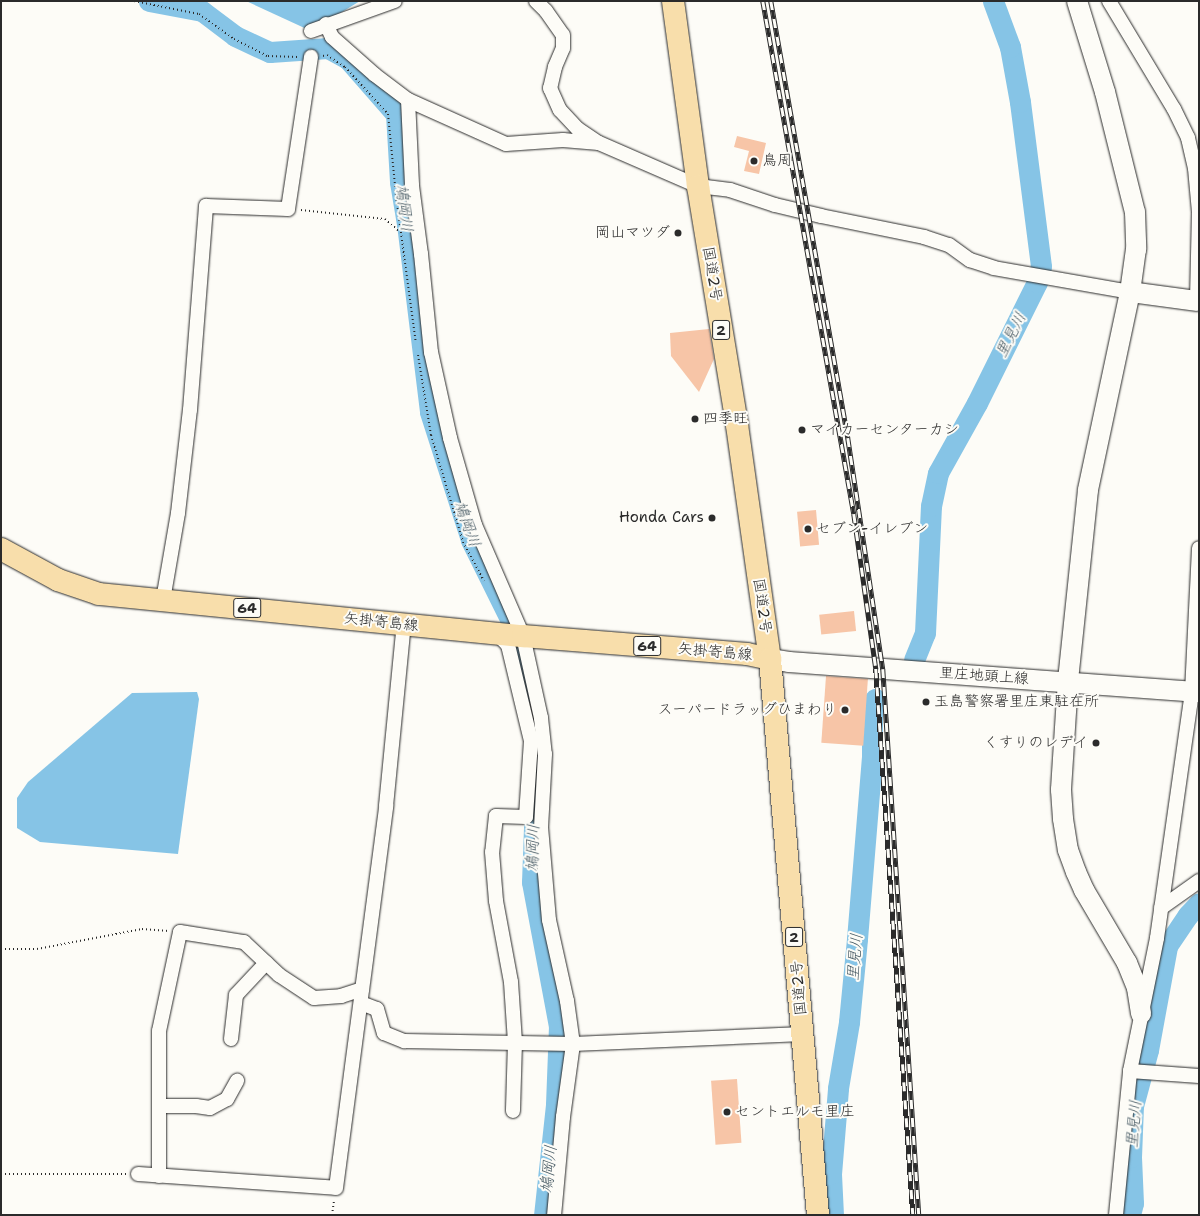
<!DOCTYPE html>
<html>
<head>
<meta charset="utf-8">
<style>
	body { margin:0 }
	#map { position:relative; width:1200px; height:1216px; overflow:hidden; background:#fdfcf7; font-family:"Shantell Sans","Klee One",sans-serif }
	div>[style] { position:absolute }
	.water>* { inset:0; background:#86c4e6 }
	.river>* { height:21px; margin:-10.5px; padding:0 10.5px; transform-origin:10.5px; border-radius:10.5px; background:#86c4e6 }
	.building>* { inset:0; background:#f7c5a7; transform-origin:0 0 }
	.path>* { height:2px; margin-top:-1px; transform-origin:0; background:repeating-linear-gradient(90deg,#2b2b2b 0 1px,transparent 0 4px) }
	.roads { filter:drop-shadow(0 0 1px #2b2b2b) drop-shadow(0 0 1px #2b2b2b) }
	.street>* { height:14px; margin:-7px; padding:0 7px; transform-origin:7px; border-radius:7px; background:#fdfcf7 }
	.secondary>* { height:20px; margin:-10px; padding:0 10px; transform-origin:10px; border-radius:10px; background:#fdfcf7 }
	.primary>* { height:22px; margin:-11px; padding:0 11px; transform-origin:11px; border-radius:11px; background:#f8deab }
	.highway>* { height:22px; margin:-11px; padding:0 11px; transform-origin:11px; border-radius:11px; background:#f8deab }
	.rail>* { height:4.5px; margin-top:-2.25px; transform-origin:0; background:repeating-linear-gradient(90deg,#fdfcf7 0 9px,#2b2b2b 0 18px); box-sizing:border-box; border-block:1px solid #2b2b2b }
	.dots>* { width:11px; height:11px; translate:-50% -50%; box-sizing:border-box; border:2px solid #fdfcf7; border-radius:50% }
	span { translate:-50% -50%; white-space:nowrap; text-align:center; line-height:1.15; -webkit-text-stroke:4px #fdfcf7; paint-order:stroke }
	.shield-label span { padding:1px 3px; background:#fdfcf7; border:1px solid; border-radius:3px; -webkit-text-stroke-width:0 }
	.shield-label { font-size:14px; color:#2b2b2b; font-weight:700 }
	.poi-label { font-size:15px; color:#2b2b2b }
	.left { translate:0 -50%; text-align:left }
	.right { translate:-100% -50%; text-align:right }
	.street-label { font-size:15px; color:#2b2b2b }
	.water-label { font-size:16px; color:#465963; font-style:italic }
	.frame { position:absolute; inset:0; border:2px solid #2b2b2b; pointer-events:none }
</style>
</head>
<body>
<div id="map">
	<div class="water">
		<i style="clip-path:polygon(246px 1px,360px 1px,311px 31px)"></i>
		<i style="clip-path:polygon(197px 692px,199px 699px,178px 854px,40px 842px,17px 828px,17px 798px,28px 782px,132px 693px)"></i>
	</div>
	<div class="river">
		<i style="left:149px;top:1px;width:54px;rotate:10.7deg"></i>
		<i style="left:202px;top:11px;width:41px;rotate:37.1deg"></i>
		<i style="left:235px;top:36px;width:38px;rotate:25deg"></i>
		<i style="left:270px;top:52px;width:58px;rotate:-3.9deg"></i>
		<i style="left:328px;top:48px;width:23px;rotate:29deg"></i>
		<i style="left:348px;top:59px;width:73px;rotate:48.9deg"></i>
		<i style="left:396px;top:114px;width:68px;rotate:86.6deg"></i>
		<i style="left:400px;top:182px;width:43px;rotate:80.5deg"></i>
		<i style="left:407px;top:224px;width:189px;rotate:83deg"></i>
		<i style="left:430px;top:412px;width:134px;rotate:72.2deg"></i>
		<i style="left:471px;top:540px;width:93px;rotate:63.7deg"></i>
		<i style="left:512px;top:623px;width:70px;rotate:78.5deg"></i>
		<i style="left:914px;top:660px;width:29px;rotate:-68deg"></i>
		<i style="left:925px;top:633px;width:127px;rotate:-87.3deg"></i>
		<i style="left:931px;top:506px;width:34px;rotate:-78deg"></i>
		<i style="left:938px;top:473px;width:80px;rotate:-60.9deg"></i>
		<i style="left:977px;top:403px;width:135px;rotate:-63.6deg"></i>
		<i style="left:1037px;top:282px;width:16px;rotate:-76deg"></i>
		<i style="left:1041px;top:266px;width:165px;rotate:-97.3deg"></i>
		<i style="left:1020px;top:102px;width:56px;rotate:-100.3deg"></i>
		<i style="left:1010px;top:47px;width:49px;rotate:-110.3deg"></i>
		<i style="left:537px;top:746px;width:136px;rotate:92.1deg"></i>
		<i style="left:532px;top:882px;width:147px;rotate:79.4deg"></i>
		<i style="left:559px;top:1026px;width:79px;rotate:92.2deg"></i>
		<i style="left:556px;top:1105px;width:111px;rotate:96.2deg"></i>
		<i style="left:833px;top:1215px;width:41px;rotate:-92.8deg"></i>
		<i style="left:831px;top:1174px;width:86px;rotate:-85.3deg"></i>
		<i style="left:838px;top:1088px;width:67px;rotate:-80.5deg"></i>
		<i style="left:849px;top:1022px;width:83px;rotate:-84.5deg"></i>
		<i style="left:857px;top:939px;width:182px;rotate:-85.3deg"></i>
		<i style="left:872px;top:758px;width:54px;rotate:-90deg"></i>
		<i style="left:872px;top:704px;width:6px;rotate:-59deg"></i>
		<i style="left:1130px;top:1215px;width:12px;rotate:-76deg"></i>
		<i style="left:1133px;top:1203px;width:46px;rotate:-92.5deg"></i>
		<i style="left:1131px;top:1157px;width:51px;rotate:-87.8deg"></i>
		<i style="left:1133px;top:1106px;width:58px;rotate:-75deg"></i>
		<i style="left:1148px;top:1050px;width:106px;rotate:-79.6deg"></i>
		<i style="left:1167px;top:946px;width:37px;rotate:-56deg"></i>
		<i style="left:1188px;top:915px;width:16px;rotate:-47deg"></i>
	</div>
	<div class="building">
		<i style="clip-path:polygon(737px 136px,766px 143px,759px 174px,744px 171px,749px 151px,734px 147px)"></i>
		<i style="clip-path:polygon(709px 329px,714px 359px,699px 392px,671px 356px,670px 333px)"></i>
		<i style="left:816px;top:510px;width:35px;height:19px;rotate:85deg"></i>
		<i style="left:854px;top:611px;width:20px;height:35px;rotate:84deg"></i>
		<i style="left:826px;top:676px;width:42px;height:67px;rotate:4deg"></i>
		<i style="left:737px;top:1079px;width:64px;height:26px;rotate:86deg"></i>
	</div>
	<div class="path">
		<i style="left:134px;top:1px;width:66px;rotate:11.3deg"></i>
		<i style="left:199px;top:14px;width:43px;rotate:35.5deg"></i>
		<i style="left:234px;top:39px;width:38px;rotate:27deg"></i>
		<i style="left:268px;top:56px;width:30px;rotate:2deg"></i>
		<i style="left:323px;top:56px;width:4px;rotate:-14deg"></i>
		<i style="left:327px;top:55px;width:22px;rotate:34deg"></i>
		<i style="left:345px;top:67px;width:64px;rotate:47.5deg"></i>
		<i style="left:388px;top:114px;width:82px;rotate:84.4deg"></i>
		<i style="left:396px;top:196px;width:148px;rotate:82.3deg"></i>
		<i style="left:301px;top:210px;width:84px;rotate:6.1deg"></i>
		<i style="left:385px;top:219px;width:23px;rotate:41deg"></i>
		<i style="left:418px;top:355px;width:81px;rotate:80.8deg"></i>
		<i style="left:431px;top:435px;width:112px;rotate:73.3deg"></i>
		<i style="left:463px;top:542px;width:44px;rotate:61.7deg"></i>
		<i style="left:1px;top:949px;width:36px"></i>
		<i style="left:37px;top:949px;width:107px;rotate:-10.8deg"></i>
		<i style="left:142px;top:929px;width:27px;rotate:4deg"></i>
		<i style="left:1px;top:1174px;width:125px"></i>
		<i style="left:332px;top:1215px;width:14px;rotate:-82deg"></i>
	</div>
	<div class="roads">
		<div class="street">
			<i style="left:536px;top:1px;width:14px;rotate:45deg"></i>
			<i style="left:546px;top:11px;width:29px;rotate:55deg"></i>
			<i style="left:563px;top:35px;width:13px;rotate:90deg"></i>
			<i style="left:563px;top:48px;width:21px;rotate:113deg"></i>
			<i style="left:555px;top:67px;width:22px;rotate:103deg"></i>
			<i style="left:550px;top:88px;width:24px;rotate:66deg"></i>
			<i style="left:560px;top:110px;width:26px;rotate:47deg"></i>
			<i style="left:578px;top:129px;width:25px;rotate:34deg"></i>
			<i style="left:599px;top:143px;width:108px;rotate:23.5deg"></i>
			<i style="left:698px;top:186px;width:32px;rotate:7deg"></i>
			<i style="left:730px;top:190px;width:47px;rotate:18.4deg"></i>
			<i style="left:775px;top:205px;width:47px;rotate:13.4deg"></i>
			<i style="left:821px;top:216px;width:105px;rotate:11.5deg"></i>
			<i style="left:924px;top:237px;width:26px;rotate:18deg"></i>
			<i style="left:949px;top:245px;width:26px;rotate:36deg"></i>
			<i style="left:970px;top:260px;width:25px;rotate:18deg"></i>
			<i style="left:994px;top:268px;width:138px;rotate:10deg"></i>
			<i style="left:1109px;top:1px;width:126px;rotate:59deg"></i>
			<i style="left:1174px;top:109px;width:32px;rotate:64deg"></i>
			<i style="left:1188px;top:138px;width:31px;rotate:77deg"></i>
			<i style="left:1195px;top:168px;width:44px;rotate:84.8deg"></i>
			<i style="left:1199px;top:212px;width:89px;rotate:91.3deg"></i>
			<i style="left:1197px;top:301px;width:2px;rotate:27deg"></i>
			<i style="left:326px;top:24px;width:14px;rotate:65deg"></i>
			<i style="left:332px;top:37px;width:57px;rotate:41.5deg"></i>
			<i style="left:375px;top:75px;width:41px;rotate:37.1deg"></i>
			<i style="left:408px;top:100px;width:86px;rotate:87.3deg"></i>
			<i style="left:412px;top:186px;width:69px;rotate:82.5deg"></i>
			<i style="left:421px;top:254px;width:99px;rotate:84.2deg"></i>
			<i style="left:431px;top:352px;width:88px;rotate:77.5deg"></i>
			<i style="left:450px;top:438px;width:91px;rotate:74deg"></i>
			<i style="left:475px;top:525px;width:121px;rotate:66.6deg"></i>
			<i style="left:523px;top:636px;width:84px;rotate:77.6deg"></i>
			<i style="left:541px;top:718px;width:36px;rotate:84deg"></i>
			<i style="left:545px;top:754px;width:73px;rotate:93.1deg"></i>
			<i style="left:541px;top:827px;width:93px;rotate:85.1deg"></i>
			<i style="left:549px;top:920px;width:83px;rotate:77.5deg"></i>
			<i style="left:567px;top:1001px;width:43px;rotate:82.1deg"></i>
			<i style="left:573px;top:1044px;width:74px;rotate:97.8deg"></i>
			<i style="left:563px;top:1117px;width:98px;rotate:95.2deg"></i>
			<i style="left:311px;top:31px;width:89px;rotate:-19.7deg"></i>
			<i style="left:408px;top:100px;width:107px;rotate:24.2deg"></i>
			<i style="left:506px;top:144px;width:57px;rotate:-4deg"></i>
			<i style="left:563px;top:140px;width:36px;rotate:5deg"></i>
			<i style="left:163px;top:600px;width:88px;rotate:-80.2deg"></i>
			<i style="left:178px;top:513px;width:104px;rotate:-83.4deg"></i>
			<i style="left:190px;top:410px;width:205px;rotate:-85.5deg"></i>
			<i style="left:206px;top:206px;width:82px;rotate:2.1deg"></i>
			<i style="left:288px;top:209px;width:154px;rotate:-81.4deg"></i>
			<i style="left:496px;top:633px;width:17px;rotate:45deg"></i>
			<i style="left:508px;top:645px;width:99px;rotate:76.5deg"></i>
			<i style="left:531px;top:741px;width:76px;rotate:93.8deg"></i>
			<i style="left:526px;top:817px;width:30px;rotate:-178deg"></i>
			<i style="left:496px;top:816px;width:36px;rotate:96deg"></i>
			<i style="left:492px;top:852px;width:49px;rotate:85.3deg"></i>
			<i style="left:496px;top:901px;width:82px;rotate:79.5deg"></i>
			<i style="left:511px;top:982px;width:60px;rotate:86.2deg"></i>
			<i style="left:515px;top:1042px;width:69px;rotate:91.7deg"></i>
			<i style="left:1161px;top:908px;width:47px;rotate:-35.4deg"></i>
			<i style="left:361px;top:1003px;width:17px;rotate:21deg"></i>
			<i style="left:377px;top:1009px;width:25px;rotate:74deg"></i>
			<i style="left:384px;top:1033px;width:22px;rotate:22deg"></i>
			<i style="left:404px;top:1041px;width:169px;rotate:1deg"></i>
			<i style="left:573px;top:1044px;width:230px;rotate:-2.5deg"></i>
			<i style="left:231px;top:1039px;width:44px;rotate:-83.5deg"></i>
			<i style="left:236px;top:995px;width:44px;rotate:-46.8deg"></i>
			<i style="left:1130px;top:1071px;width:69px;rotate:4.1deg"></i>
			<i style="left:159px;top:1106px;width:37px"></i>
			<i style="left:196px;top:1106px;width:14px;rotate:8deg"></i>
			<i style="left:210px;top:1108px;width:19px;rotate:-28deg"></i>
			<i style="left:227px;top:1099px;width:21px;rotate:-61deg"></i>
			<i style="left:138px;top:1174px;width:198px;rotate:4deg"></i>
			<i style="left:336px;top:1188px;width:385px;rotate:-82.5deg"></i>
			<i style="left:386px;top:806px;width:183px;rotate:-84.4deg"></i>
			<i style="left:159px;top:1176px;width:145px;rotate:-90deg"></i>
			<i style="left:159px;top:1031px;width:101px;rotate:-78deg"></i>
			<i style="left:180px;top:932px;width:65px;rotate:8.9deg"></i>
			<i style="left:244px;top:942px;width:48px;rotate:43.3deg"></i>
			<i style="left:279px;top:975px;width:42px;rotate:33.3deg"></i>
			<i style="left:314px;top:998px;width:27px;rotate:-4deg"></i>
			<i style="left:341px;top:996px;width:22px;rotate:-18deg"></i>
			<i style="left:1116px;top:1215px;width:145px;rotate:-84.4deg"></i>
			<i style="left:1130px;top:1071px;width:136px;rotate:-78.5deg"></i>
			<i style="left:1157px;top:938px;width:248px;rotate:-81.9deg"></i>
			<i style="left:1192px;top:692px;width:144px;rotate:-87.2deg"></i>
		</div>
		<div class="secondary">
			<i style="left:1077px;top:1px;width:95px;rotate:72.9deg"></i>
			<i style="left:1105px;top:92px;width:124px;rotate:76deg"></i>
			<i style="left:1135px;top:212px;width:37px;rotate:88deg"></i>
			<i style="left:1136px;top:249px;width:43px;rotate:97.9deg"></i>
			<i style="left:1130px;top:292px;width:202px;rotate:102deg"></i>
			<i style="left:1088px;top:490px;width:192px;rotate:96deg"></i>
			<i style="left:1068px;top:681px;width:109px;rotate:93.7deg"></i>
			<i style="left:1061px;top:790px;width:29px;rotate:86deg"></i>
			<i style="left:1063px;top:819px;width:31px;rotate:81deg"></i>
			<i style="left:1068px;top:850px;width:23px;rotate:70deg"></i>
			<i style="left:1076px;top:872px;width:20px;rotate:66deg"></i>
			<i style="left:1084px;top:890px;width:85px;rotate:59.5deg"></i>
			<i style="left:1127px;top:963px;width:27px;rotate:68deg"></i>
			<i style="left:1137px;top:988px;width:26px;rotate:81deg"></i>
			<i style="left:1130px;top:292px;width:68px;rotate:7.7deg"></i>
			<i style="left:770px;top:659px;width:19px;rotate:9deg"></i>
			<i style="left:789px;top:662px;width:411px;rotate:4.2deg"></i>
		</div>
		<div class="primary">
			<i style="left:1px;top:549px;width:65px;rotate:28.5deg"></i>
			<i style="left:58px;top:580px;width:43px;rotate:18.9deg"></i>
			<i style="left:99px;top:594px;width:426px;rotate:5.7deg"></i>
			<i style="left:523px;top:636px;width:225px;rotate:4.6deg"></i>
			<i style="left:747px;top:654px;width:24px;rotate:12deg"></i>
		</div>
		<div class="highway">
			<i style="left:673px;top:1px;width:187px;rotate:82.3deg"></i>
			<i style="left:698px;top:186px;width:242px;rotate:80.7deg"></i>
			<i style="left:737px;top:425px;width:236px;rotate:82deg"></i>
			<i style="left:770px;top:659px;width:558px;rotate:85.07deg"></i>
		</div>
	</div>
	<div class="rail">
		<i style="left:763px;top:1px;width:521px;rotate:79.94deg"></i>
		<i style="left:854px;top:514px;width:157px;rotate:81.9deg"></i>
		<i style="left:876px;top:669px;width:547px;rotate:86.12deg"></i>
		<i style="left:771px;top:1px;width:444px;rotate:80deg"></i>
		<i style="left:848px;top:438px;width:234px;rotate:81.4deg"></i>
		<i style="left:883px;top:669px;width:547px;rotate:86.23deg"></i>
	</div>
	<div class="dots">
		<i style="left:754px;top:161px;background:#2b2b2b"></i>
		<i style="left:678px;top:233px;background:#2b2b2b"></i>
		<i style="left:695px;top:419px;background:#2b2b2b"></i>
		<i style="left:802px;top:430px;background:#2b2b2b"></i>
		<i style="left:712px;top:518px;background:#2b2b2b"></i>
		<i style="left:808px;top:529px;background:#2b2b2b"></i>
		<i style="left:926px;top:702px;background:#2b2b2b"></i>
		<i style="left:845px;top:710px;background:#2b2b2b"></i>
		<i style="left:1096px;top:743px;background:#2b2b2b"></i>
		<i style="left:727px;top:1112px;background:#2b2b2b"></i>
	</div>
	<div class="shield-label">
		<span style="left:721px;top:330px">2</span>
		<span style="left:247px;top:608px">64</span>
		<span style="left:647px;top:646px">64</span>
		<span style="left:794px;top:937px">2</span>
	</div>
	<div class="poi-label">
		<span class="left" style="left:762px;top:161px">鳥周</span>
		<span class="right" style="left:670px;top:233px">岡山マツダ</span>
		<span class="left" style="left:703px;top:419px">四季旺</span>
		<span class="left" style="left:810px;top:430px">マイカーセンターカシ</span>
		<span class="right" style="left:704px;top:518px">Honda Cars</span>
		<span class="left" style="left:816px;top:529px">セブン-イレブン</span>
		<span class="left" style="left:934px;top:702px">玉島警察署里庄東駐在所</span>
		<span class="right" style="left:837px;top:710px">スーパードラッグひまわり</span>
		<span class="right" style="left:1088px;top:743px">くすりのレデイ</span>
		<span class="left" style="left:735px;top:1112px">セントエルモ里庄</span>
	</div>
	<div class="street-label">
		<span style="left:712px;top:274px;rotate:81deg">国道2号</span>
		<span style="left:762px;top:606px;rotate:82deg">国道2号</span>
		<span style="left:381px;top:622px;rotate:6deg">矢掛寄島線</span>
		<span style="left:715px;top:652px;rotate:5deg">矢掛寄島線</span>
		<span style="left:984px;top:676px;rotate:4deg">里庄地頭上線</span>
		<span style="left:799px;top:988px;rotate:-95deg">国道2号</span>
	</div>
	<div class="water-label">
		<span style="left:404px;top:208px;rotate:83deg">鳩岡川</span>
		<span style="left:1011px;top:335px;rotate:-63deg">里見川</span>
		<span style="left:467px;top:524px;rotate:70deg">鳩岡川</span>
		<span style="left:533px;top:848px;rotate:-88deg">鳩岡川</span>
		<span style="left:855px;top:957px;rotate:-85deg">里見川</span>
		<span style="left:1134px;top:1124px;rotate:-85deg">里見川</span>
		<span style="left:549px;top:1169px;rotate:-84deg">鳩岡川</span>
	</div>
	<div class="frame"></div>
</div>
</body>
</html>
